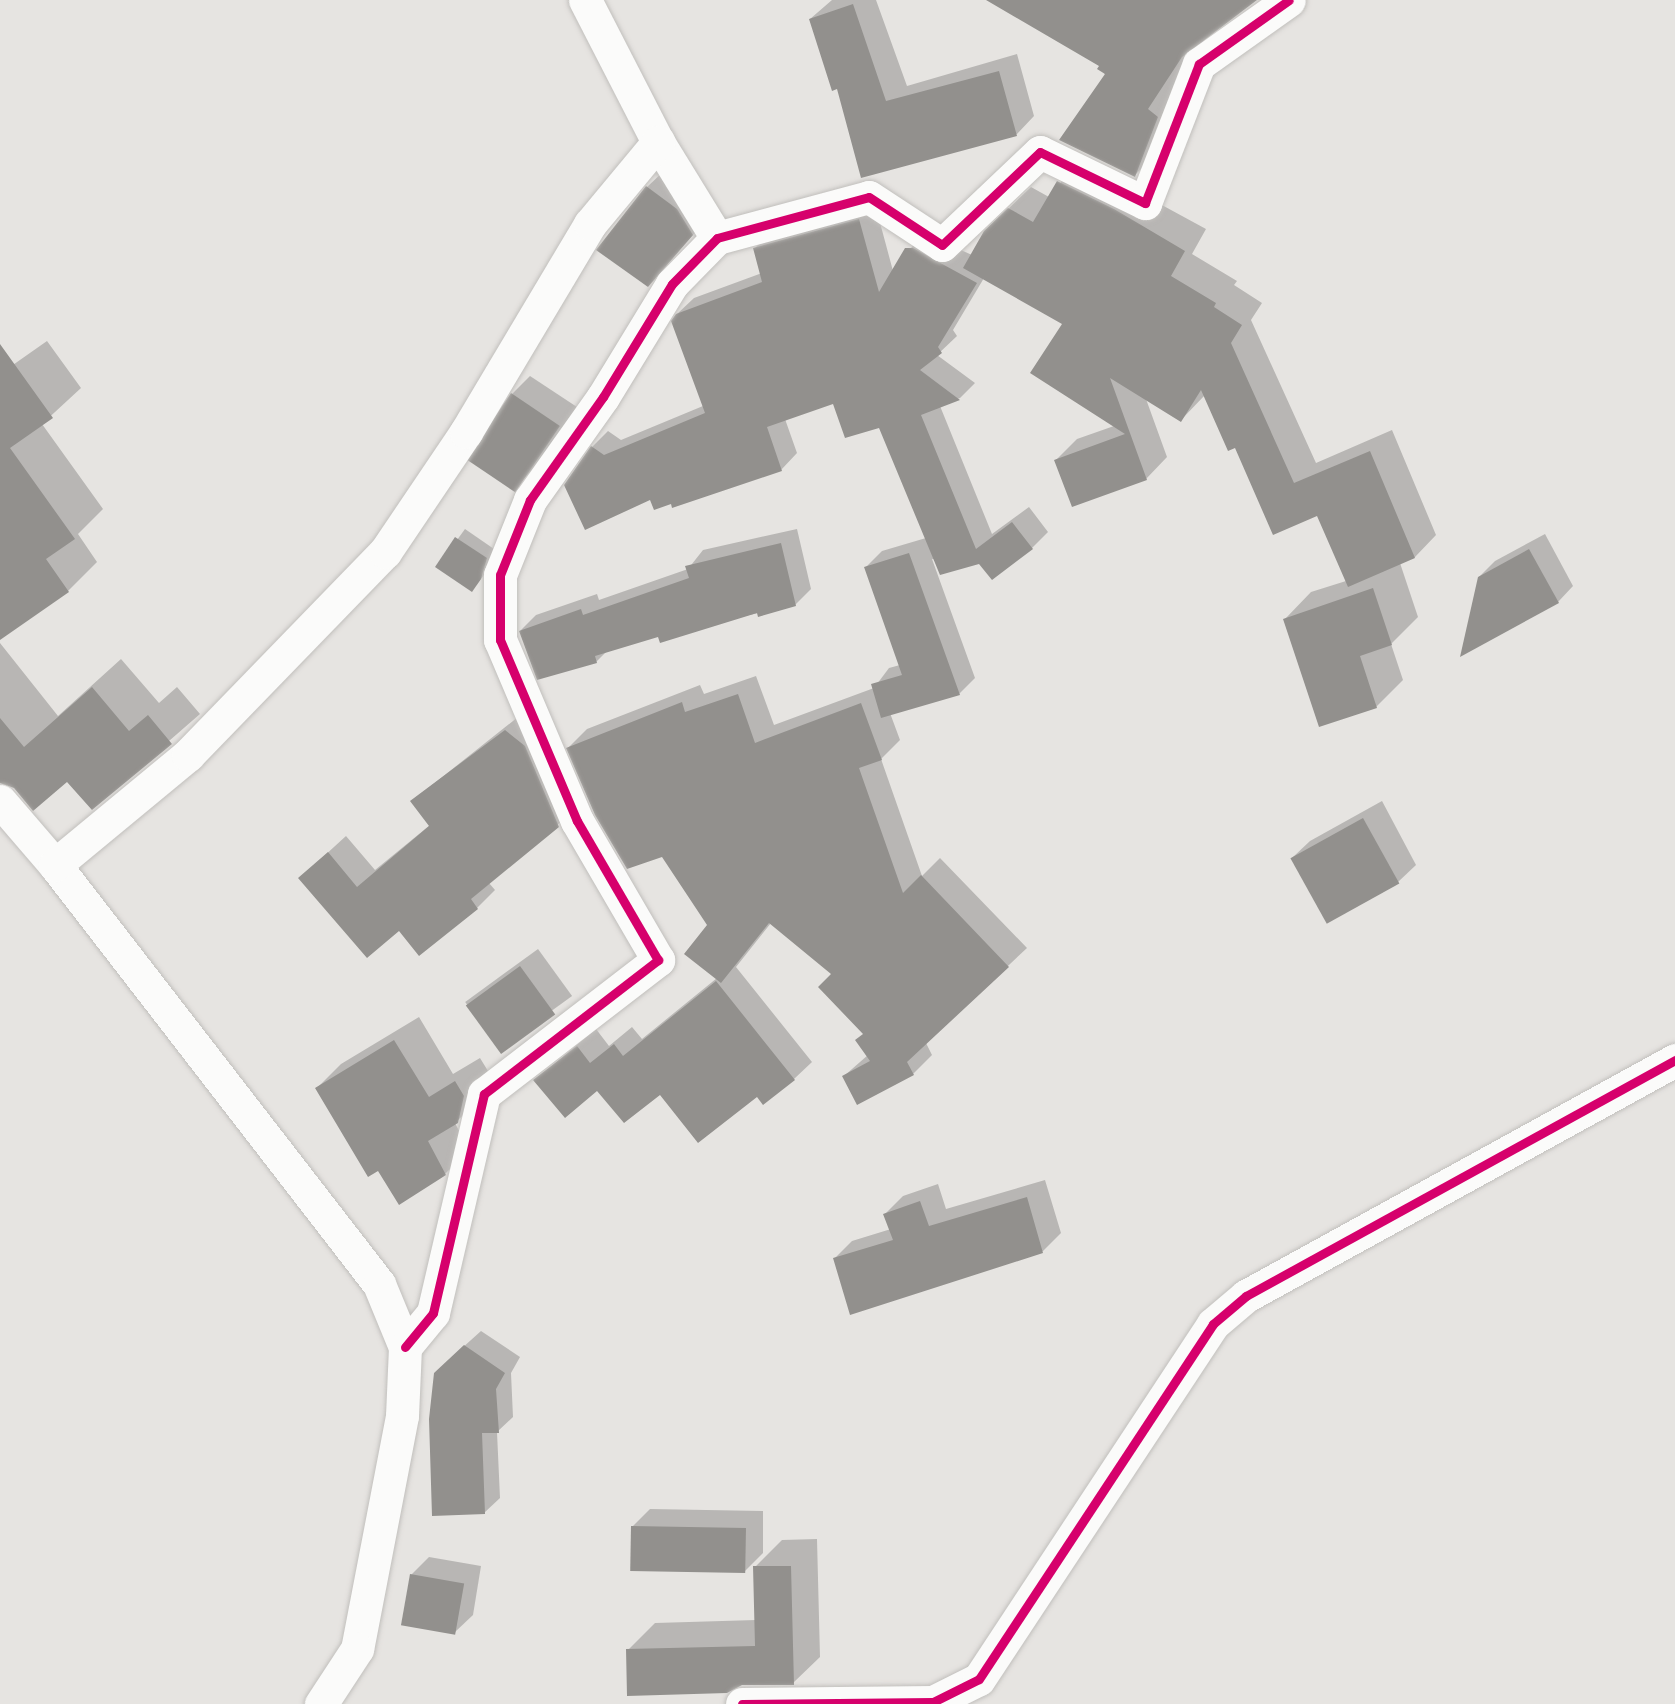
<!DOCTYPE html>
<html>
<head>
<meta charset="utf-8">
<style>
	body { margin:0 }
	#map { position:relative; width:1675px; height:1704px; overflow:hidden; background:#e6e4e1; font-family:Overpass,sans-serif }
	div>[style] { position:absolute }
	.shadow>* { inset:0; background:#0003; transform-origin:0 0 }
	.building>* { inset:0; background:#92908d; transform-origin:0 0 }
	.roads { filter:drop-shadow(0 0 2px #c1bfbc) drop-shadow(0 0 2px #c1bfbc) }
	.minor>* { height:33px; margin:-16.5px; padding:0 16.5px; transform-origin:16.5px; border-radius:16.5px; background:#fbfbfa }
	.cycleway>* { height:9px; margin:-4.5px; padding:0 4.5px; transform-origin:4.5px; border-radius:4.5px; background:#d6006c }
	span { translate:-50% -50%; white-space:nowrap; text-align:center; line-height:1.15; -webkit-text-stroke:6px #f6f2eb; paint-order:stroke }
</style>
</head>
<body>
<div id="map">
	<div class="shadow">
		<i style="clip-path:polygon(832px 0,876px 0,907px 86px,1017px 54px,1034px 116px,1017px 134px,862px 176px,839px 87px,810px 19px)"></i>
		<i style="clip-path:polygon(1009px 0,1254px 0,1206px 34px,1163px 147px,1135px 175px,1102px 65px)"></i>
		<i style="clip-path:polygon(1079px 160px,1206px 229px,1192px 254px,1237px 281px,1234px 285px,1262px 303px,1251px 320px,1316px 463px,1392px 430px,1436px 535px,1415px 557px,1400px 563px,1418px 617px,1391px 644px,1403px 680px,1376px 707px,1285px 619px,1311px 592px,1346px 581px,1318px 514px,1236px 446px,1205px 395px,1181px 420px,1146px 399px,1167px 457px,1146px 479px,1056px 460px,1077px 439px,1114px 426px,1064px 323px,984px 278px,953px 330px,957px 336px,937px 355px,975px 383px,960px 398px,940px 406px,992px 534px,1029px 507px,1048px 532px,1032px 548px,980px 562px,932px 559px,975px 678px,959px 694px,890px 713px,900px 740px,881px 759px,922px 876px,940px 858px,1027px 948px,926px 1043px,932px 1055px,913px 1074px,858px 1103px,844px 1076px,868px 1055px,864px 1033px,833px 974px,771px 923px,736px 967px,812px 1062px,794px 1079px,757px 1095px,597px 1089px,535px 1080px,596px 1029px,609px 1046px,632px 1027px,642px 1039px,717px 978px,709px 925px,663px 855px,568px 748px,587px 729px,700px 685px,704px 694px,756px 676px,774px 725px,874px 688px,889px 668px,900px 665px,866px 567px,882px 551px,926px 538px,880px 426px,834px 402px,785px 419px,797px 453px,781px 470px,672px 502px,651px 498px,592px 447px,608px 431px,621px 440px,703px 406px,677px 314px,694px 298px,762px 273px,755px 248px,771px 232px,875px 204px,893px 271px,923px 233px,972px 255px,1008px 209px,1031px 187px,1049px 197px)"></i>
		<i style="clip-path:polygon(665px 170px,710px 216px,648px 285px,647px 187px)"></i>
		<i style="clip-path:polygon(47px 341px,81px 388px,42px 424px,103px 509px,78px 534px,97px 562px,68px 591px,0 638px,0 374px)"></i>
		<i style="clip-path:polygon(530px 376px,577px 407px,531px 471px,514px 489px,471px 460px,512px 394px)"></i>
		<i style="clip-path:polygon(465px 529px,494px 549px,489px 569px,472px 590px,438px 566px)"></i>
		<i style="clip-path:polygon(797px 529px,811px 589px,795px 605px,659px 635px,608px 650px,596px 662px,520px 631px,536px 615px,597px 594px,599px 600px,688px 569px,703px 550px)"></i>
		<i style="clip-path:polygon(1545px 534px,1573px 586px,1558px 602px,1479px 577px,1495px 561px)"></i>
		<i style="clip-path:polygon(0 643px,58px 716px,121px 659px,159px 703px,177px 687px,200px 714px,92px 808px,67px 780px,15px 787px,0 782px)"></i>
		<i style="clip-path:polygon(523px 713px,576px 809px,489px 883px,495px 890px,477px 908px,419px 954px,399px 929px,300px 878px,346px 836px,375px 870px,430px 825px,412px 801px)"></i>
		<i style="clip-path:polygon(1382px 801px,1416px 865px,1398px 882px,1327px 922px,1292px 858px,1310px 841px)"></i>
		<i style="left:538px;top:949px;width:58px;height:90px;rotate:54deg"></i>
		<i style="clip-path:polygon(419px 1017px,453px 1074px,480px 1058px,488px 1071px,482px 1097px,455px 1123px,469px 1150px,445px 1174px,378px 1169px,317px 1088px,341px 1064px)"></i>
		<i style="clip-path:polygon(1045px 1180px,1061px 1233px,1043px 1251px,851px 1313px,834px 1259px,852px 1241px,891px 1229px,885px 1214px,903px 1196px,938px 1184px,946px 1209px)"></i>
		<i style="clip-path:polygon(481px 1331px,520px 1357px,511px 1373px,513px 1417px,497px 1432px,500px 1498px,484px 1513px,451px 1358px)"></i>
		<i style="clip-path:polygon(650px 1509px,763px 1511px,763px 1553px,745px 1571px,632px 1527px)"></i>
		<i style="clip-path:polygon(817px 1539px,820px 1657px,793px 1683px,628px 1650px,655px 1623px,756px 1620px,755px 1567px,782px 1540px)"></i>
		<i style="clip-path:polygon(429px 1557px,481px 1566px,473px 1615px,455px 1632px,411px 1575px)"></i>
	</div>
	<div class="building">
		<i style="clip-path:polygon(986px 0,1257px 0,1182px 57px,1148px 109px,1158px 117px,1135px 177px,1059px 140px,1105px 74px,1097px 69px,1099px 66px)"></i>
		<i style="clip-path:polygon(853px 4px,886px 101px,999px 71px,1017px 136px,861px 178px,837px 89px,832px 91px,809px 19px)"></i>
		<i style="clip-path:polygon(1057px 181px,1114px 209px,1185px 251px,1171px 276px,1216px 303px,1214px 307px,1242px 325px,1231px 343px,1294px 483px,1370px 451px,1415px 558px,1348px 587px,1317px 516px,1273px 535px,1235px 448px,1228px 451px,1201px 390px,1181px 422px,1110px 378px,1147px 480px,1072px 507px,1054px 460px,1125px 434px,1030px 373px,1062px 324px,963px 268px,984px 231px,1008px 208px,1033px 222px)"></i>
		<i style="clip-path:polygon(646px 186px,677px 209px,693px 235px,648px 287px,596px 250px)"></i>
		<i style="clip-path:polygon(859px 219px,879px 292px,905px 248px,913px 248px,977px 283px,938px 347px,942px 353px,920px 370px,960px 400px,921px 415px,976px 549px,1012px 522px,1033px 549px,992px 580px,979px 564px,940px 575px,879px 428px,845px 438px,833px 404px,767px 427px,782px 471px,672px 508px,671px 504px,654px 510px,650px 500px,585px 530px,564px 485px,591px 446px,604px 455px,705px 413px,671px 321px,676px 314px,762px 282px,753px 248px)"></i>
		<i style="clip-path:polygon(0 344px,53px 418px,10px 448px,75px 539px,46px 559px,69px 592px,0 640px)"></i>
		<i style="left:511px;top:393px;width:59px;height:80px;rotate:34deg"></i>
		<i style="clip-path:polygon(455px 537px,487px 558px,481px 579px,472px 592px,435px 567px)"></i>
		<i style="clip-path:polygon(781px 543px,796px 606px,758px 617px,757px 613px,660px 643px,658px 637px,595px 656px,597px 663px,537px 680px,519px 631px,581px 609px,583px 615px,689px 578px,685px 566px)"></i>
		<i style="clip-path:polygon(1529px 549px,1559px 603px,1460px 657px,1478px 577px)"></i>
		<i style="clip-path:polygon(909px 553px,960px 695px,881px 718px,871px 684px,902px 675px,864px 567px)"></i>
		<i style="clip-path:polygon(1373px 588px,1392px 645px,1360px 656px,1377px 708px,1319px 727px,1283px 619px)"></i>
		<i style="clip-path:polygon(92px 687px,129px 731px,148px 715px,172px 744px,92px 810px,67px 782px,33px 811px,14px 788px,0 783px,0 718px,24px 747px)"></i>
		<i style="clip-path:polygon(738px 694px,755px 743px,861px 703px,882px 760px,859px 768px,903px 893px,921px 875px,1009px 967px,907px 1062px,914px 1075px,857px 1105px,842px 1076px,870px 1061px,855px 1040px,863px 1034px,818px 987px,831px 974px,769px 923px,721px 983px,684px 954px,707px 925px,662px 857px,627px 869px,595px 815px,566px 748px,682px 702px,685px 712px)"></i>
		<i style="clip-path:polygon(505px 730px,525px 746px,559px 827px,471px 899px,478px 909px,419px 956px,399px 931px,367px 958px,298px 878px,328px 852px,357px 887px,429px 826px,410px 801px)"></i>
		<i style="left:1363px;top:818px;width:75px;height:83px;rotate:61deg"></i>
		<i style="left:520px;top:966px;width:60px;height:67px;rotate:54deg"></i>
		<i style="clip-path:polygon(716px 981px,795px 1080px,763px 1105px,757px 1097px,698px 1143px,660px 1095px,624px 1123px,597px 1091px,565px 1118px,533px 1080px,577px 1046px,590px 1063px,614px 1044px,623px 1056px)"></i>
		<i style="clip-path:polygon(394px 1040px,429px 1097px,455px 1081px,464px 1096px,458px 1123px,428px 1141px,446px 1175px,399px 1205px,378px 1171px,368px 1177px,315px 1088px)"></i>
		<i style="clip-path:polygon(1027px 1197px,1043px 1253px,850px 1315px,833px 1258px,893px 1240px,883px 1214px,920px 1201px,929px 1226px)"></i>
		<i style="clip-path:polygon(464px 1345px,505px 1373px,496px 1389px,499px 1433px,482px 1433px,485px 1514px,432px 1516px,429px 1419px,434px 1373px)"></i>
		<i style="left:631px;top:1526px;width:115px;height:45px;rotate:1deg"></i>
		<i style="clip-path:polygon(753px 1566px,791px 1566px,794px 1685px,742px 1685px,727px 1693px,627px 1696px,626px 1649px,755px 1646px)"></i>
		<i style="left:410px;top:1574px;width:55px;height:52px;rotate:10deg"></i>
	</div>
	<div class="roads">
		<div class="minor">
			<i style="left:585px;top:0;width:160px;rotate:62.8deg"></i>
			<i style="left:658px;top:142px;width:113px;rotate:58.4deg"></i>
			<i style="left:0;top:801px;width:84px;rotate:49.3deg"></i>
			<i style="left:55px;top:865px;width:530px;rotate:52.29deg"></i>
			<i style="left:379px;top:1284px;width:68px;rotate:67.6deg"></i>
			<i style="left:405px;top:1347px;width:69px;rotate:92.5deg"></i>
			<i style="left:402px;top:1416px;width:237px;rotate:100.9deg"></i>
			<i style="left:357px;top:1649px;width:66px;rotate:123.2deg"></i>
			<i style="left:55px;top:865px;width:173px;rotate:-39.6deg"></i>
			<i style="left:188px;top:755px;width:283px;rotate:-45.9deg"></i>
			<i style="left:385px;top:552px;width:145px;rotate:-56deg"></i>
			<i style="left:466px;top:432px;width:242px;rotate:-59.2deg"></i>
			<i style="left:590px;top:224px;width:107px;rotate:-50.3deg"></i>
			<i style="left:405px;top:1347px;width:44px;rotate:-50.5deg"></i>
			<i style="left:433px;top:1313px;width:225px;rotate:-76.9deg"></i>
			<i style="left:484px;top:1094px;width:220px;rotate:-37.6deg"></i>
			<i style="left:658px;top:960px;width:161px;rotate:-120.2deg"></i>
			<i style="left:577px;top:821px;width:197px;rotate:-113deg"></i>
			<i style="left:500px;top:640px;width:65px;rotate:-90deg"></i>
			<i style="left:500px;top:575px;width:81px;rotate:-68.2deg"></i>
			<i style="left:530px;top:500px;width:126px;rotate:-54.7deg"></i>
			<i style="left:603px;top:397px;width:132px;rotate:-58.6deg"></i>
			<i style="left:672px;top:284px;width:64px;rotate:-45.6deg"></i>
			<i style="left:717px;top:238px;width:157px;rotate:-15.1deg"></i>
			<i style="left:869px;top:197px;width:87px;rotate:33.3deg"></i>
			<i style="left:942px;top:245px;width:135px;rotate:-43.5deg"></i>
			<i style="left:1040px;top:152px;width:117px;rotate:25.9deg"></i>
			<i style="left:1145px;top:203px;width:149px;rotate:-68.8deg"></i>
			<i style="left:1199px;top:64px;width:110px;rotate:-35.4deg"></i>
			<i style="left:742px;top:1704px;width:191px;rotate:-0.6deg"></i>
			<i style="left:933px;top:1702px;width:51px;rotate:-26.6deg"></i>
			<i style="left:979px;top:1679px;width:425px;rotate:-56.6deg"></i>
			<i style="left:1213px;top:1324px;width:43px;rotate:-40.3deg"></i>
			<i style="left:1246px;top:1296px;width:490px;rotate:-28.8deg"></i>
		</div>
	</div>
	<div class="cycleway">
		<i style="left:405px;top:1347px;width:44px;rotate:-50.5deg"></i>
		<i style="left:433px;top:1313px;width:225px;rotate:-76.9deg"></i>
		<i style="left:484px;top:1094px;width:220px;rotate:-37.6deg"></i>
		<i style="left:658px;top:960px;width:161px;rotate:-120.2deg"></i>
		<i style="left:577px;top:821px;width:197px;rotate:-113deg"></i>
		<i style="left:500px;top:640px;width:65px;rotate:-90deg"></i>
		<i style="left:500px;top:575px;width:81px;rotate:-68.2deg"></i>
		<i style="left:530px;top:500px;width:126px;rotate:-54.7deg"></i>
		<i style="left:603px;top:397px;width:132px;rotate:-58.6deg"></i>
		<i style="left:672px;top:284px;width:64px;rotate:-45.6deg"></i>
		<i style="left:717px;top:238px;width:157px;rotate:-15.1deg"></i>
		<i style="left:869px;top:197px;width:87px;rotate:33.3deg"></i>
		<i style="left:942px;top:245px;width:135px;rotate:-43.5deg"></i>
		<i style="left:1040px;top:152px;width:117px;rotate:25.9deg"></i>
		<i style="left:1145px;top:203px;width:149px;rotate:-68.8deg"></i>
		<i style="left:1199px;top:64px;width:110px;rotate:-35.4deg"></i>
		<i style="left:742px;top:1704px;width:191px;rotate:-0.6deg"></i>
		<i style="left:933px;top:1702px;width:51px;rotate:-26.6deg"></i>
		<i style="left:979px;top:1679px;width:425px;rotate:-56.6deg"></i>
		<i style="left:1213px;top:1324px;width:43px;rotate:-40.3deg"></i>
		<i style="left:1246px;top:1296px;width:490px;rotate:-28.8deg"></i>
	</div>
</div>
</body>
</html>
